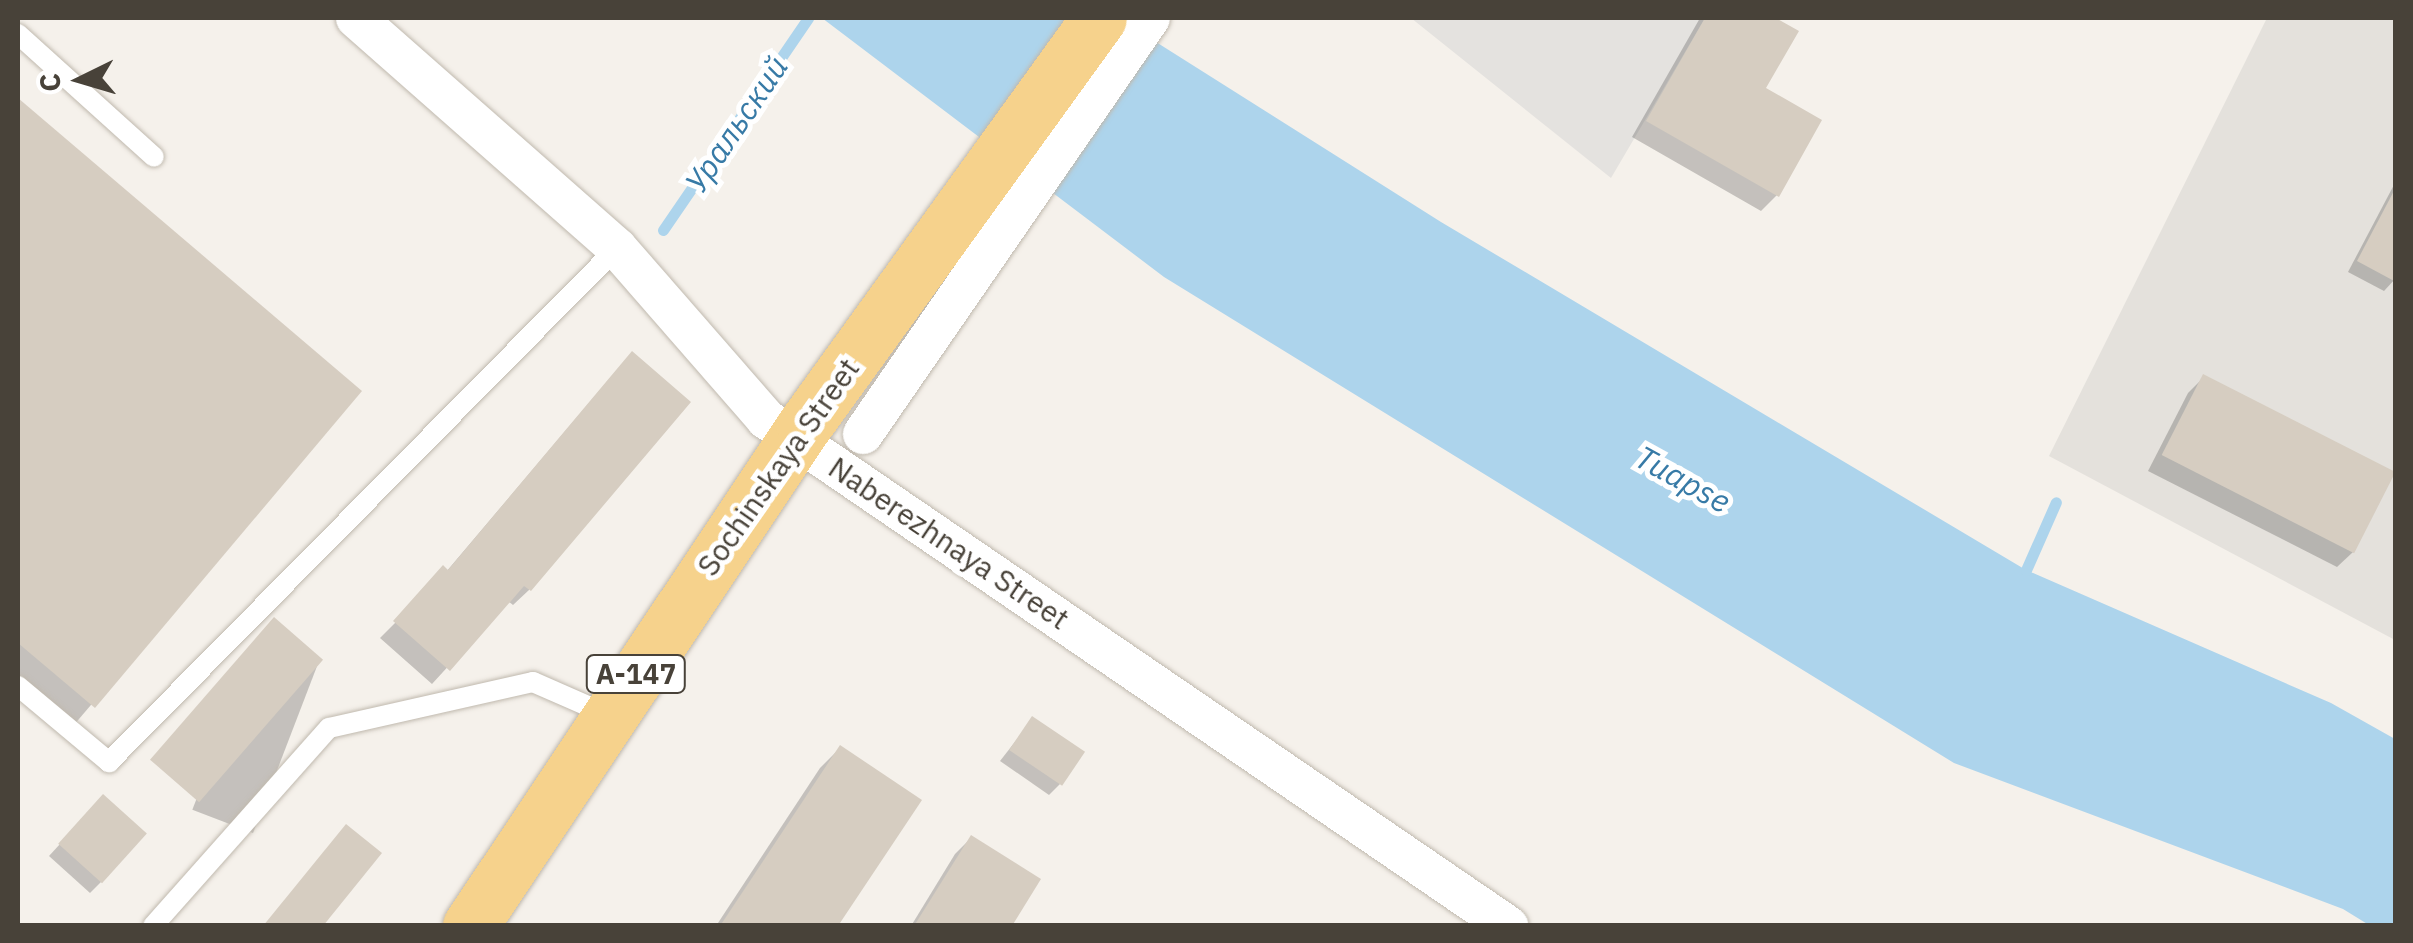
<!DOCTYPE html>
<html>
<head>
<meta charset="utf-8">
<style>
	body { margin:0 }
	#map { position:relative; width:2413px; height:943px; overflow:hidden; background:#f5f1eb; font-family:"IBM Plex Sans",sans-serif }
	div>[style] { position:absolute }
	.industrial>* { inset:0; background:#e4e1dc }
	.parking>* { inset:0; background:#e4e2df }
	.water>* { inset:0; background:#add4ec }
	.shadow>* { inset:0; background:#0003; transform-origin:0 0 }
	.stream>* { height:11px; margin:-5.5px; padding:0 5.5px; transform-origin:5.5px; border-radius:5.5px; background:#add4ec }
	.building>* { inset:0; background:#d6cdc1; transform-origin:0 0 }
	.roads { filter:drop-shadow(0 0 2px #c0b9ae) drop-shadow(0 0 2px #c0b9ae) }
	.service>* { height:20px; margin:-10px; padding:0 10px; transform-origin:10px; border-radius:10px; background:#fff }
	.minor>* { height:40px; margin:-20px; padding:0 20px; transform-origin:20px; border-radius:20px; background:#fff }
	.trunk>* { height:55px; margin:-27.5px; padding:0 27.5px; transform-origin:27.5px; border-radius:27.5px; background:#f6d28c }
	span { translate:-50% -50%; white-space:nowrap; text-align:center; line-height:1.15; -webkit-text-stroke:10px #fff; paint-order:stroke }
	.shield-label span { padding:2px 8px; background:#fff; border:2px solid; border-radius:8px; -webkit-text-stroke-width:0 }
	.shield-label { font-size:28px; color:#484239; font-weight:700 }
	.street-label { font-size:30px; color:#484239 }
	.water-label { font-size:32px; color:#377aa6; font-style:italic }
	.frame { position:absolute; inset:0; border:20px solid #484239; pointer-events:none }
	.north { position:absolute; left:30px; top:30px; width:100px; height:100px; -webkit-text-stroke:8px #fff; paint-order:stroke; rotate:265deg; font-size:28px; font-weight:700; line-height:40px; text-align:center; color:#484239 }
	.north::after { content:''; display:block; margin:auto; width:35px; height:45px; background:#484239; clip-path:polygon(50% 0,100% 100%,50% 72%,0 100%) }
</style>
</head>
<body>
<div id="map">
	<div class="industrial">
		<i style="clip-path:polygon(2267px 18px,2395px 18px,2395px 640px,2049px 456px)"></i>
	</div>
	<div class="parking">
		<i style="clip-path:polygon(1411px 18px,1705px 18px,1611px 178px)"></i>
	</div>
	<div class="water">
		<i style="clip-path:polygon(822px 18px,1118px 18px,1441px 222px,2026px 570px,2331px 703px,2395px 739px,2395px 925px,2369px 925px,2343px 909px,1954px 763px,1164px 277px)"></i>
	</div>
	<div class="shadow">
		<i style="clip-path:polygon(1700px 18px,1771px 18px,1796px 32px,1763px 89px,1777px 195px,1761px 211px,1632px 137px)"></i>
		<i style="clip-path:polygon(18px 102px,359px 391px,73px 726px,18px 679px)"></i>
		<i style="clip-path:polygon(2396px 181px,2396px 278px,2384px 291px,2348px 272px)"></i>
		<i style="clip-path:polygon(617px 370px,529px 590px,513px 605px,508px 601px,432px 684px,380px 638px,446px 572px)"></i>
		<i style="clip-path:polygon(2204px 377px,2353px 552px,2337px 567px,2148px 471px,2188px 393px)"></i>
		<i style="left:259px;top:636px;width:65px;height:186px;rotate:21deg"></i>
		<i style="clip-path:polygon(1032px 720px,1060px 784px,1049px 795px,1000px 761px)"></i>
		<i style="clip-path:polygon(840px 748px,835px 926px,716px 926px,820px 768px)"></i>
		<i style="clip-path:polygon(93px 808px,101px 882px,90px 893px,49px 856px)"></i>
		<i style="clip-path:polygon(971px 838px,1009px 926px,911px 926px,955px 854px)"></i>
	</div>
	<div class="stream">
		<i style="left:663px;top:230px;width:257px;rotate:-55.6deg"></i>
		<i style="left:2026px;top:570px;width:74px;rotate:-66.2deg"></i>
	</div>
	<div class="building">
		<i style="clip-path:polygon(1705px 18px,1776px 18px,1799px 31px,1766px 88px,1822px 120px,1779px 197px,1646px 121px)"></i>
		<i style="clip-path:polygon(18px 98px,362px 391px,95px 708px,18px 643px)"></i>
		<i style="clip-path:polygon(2396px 187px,2396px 282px,2357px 261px)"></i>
		<i style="clip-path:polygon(632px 351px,691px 402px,531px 591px,524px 586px,450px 671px,393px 621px,443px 565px,448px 570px)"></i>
		<i style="left:2203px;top:374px;width:216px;height:91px;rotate:27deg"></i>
		<i style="left:274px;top:617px;width:65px;height:189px;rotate:41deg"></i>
		<i style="left:1032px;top:716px;width:64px;height:41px;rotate:34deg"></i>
		<i style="clip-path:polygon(840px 745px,922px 800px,838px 926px,720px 926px)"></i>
		<i style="left:103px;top:794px;width:59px;height:67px;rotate:42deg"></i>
		<i style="clip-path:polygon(346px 824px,382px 853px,323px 926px,263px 926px)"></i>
		<i style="clip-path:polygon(971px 835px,1041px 879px,1012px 926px,914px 926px)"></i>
	</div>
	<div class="roads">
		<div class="service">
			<i style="left:18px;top:34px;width:183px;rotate:42.1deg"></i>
			<i style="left:18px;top:686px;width:119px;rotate:39.9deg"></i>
			<i style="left:109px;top:762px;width:723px;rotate:-45.34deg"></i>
			<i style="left:153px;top:926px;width:265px;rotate:-48.4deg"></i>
			<i style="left:329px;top:728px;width:209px;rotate:-12.7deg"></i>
			<i style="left:533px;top:682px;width:82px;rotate:23.7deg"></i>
		</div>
		<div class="minor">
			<i style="left:356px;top:18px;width:348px;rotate:41.4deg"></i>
			<i style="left:617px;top:248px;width:227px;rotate:48.9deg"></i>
			<i style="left:766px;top:419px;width:899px;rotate:34.34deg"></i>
			<i style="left:863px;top:434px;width:505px;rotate:-55.4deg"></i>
		</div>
		<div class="trunk">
			<i style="left:470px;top:926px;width:601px;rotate:-56.26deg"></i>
			<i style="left:804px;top:426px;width:503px;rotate:-54.13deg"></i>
		</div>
	</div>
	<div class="shield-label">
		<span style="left:636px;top:674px">А-147</span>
	</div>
	<div class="street-label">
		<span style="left:778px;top:467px;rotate:-55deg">Sochinskaya Street</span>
		<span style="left:949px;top:543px;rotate:34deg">Naberezhnaya Street</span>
	</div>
	<div class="water-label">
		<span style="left:736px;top:124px;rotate:-56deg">Уральский</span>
		<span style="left:1683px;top:479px;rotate:29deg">Tuapse</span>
	</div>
	<div class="frame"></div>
	<div class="north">С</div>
</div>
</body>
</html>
